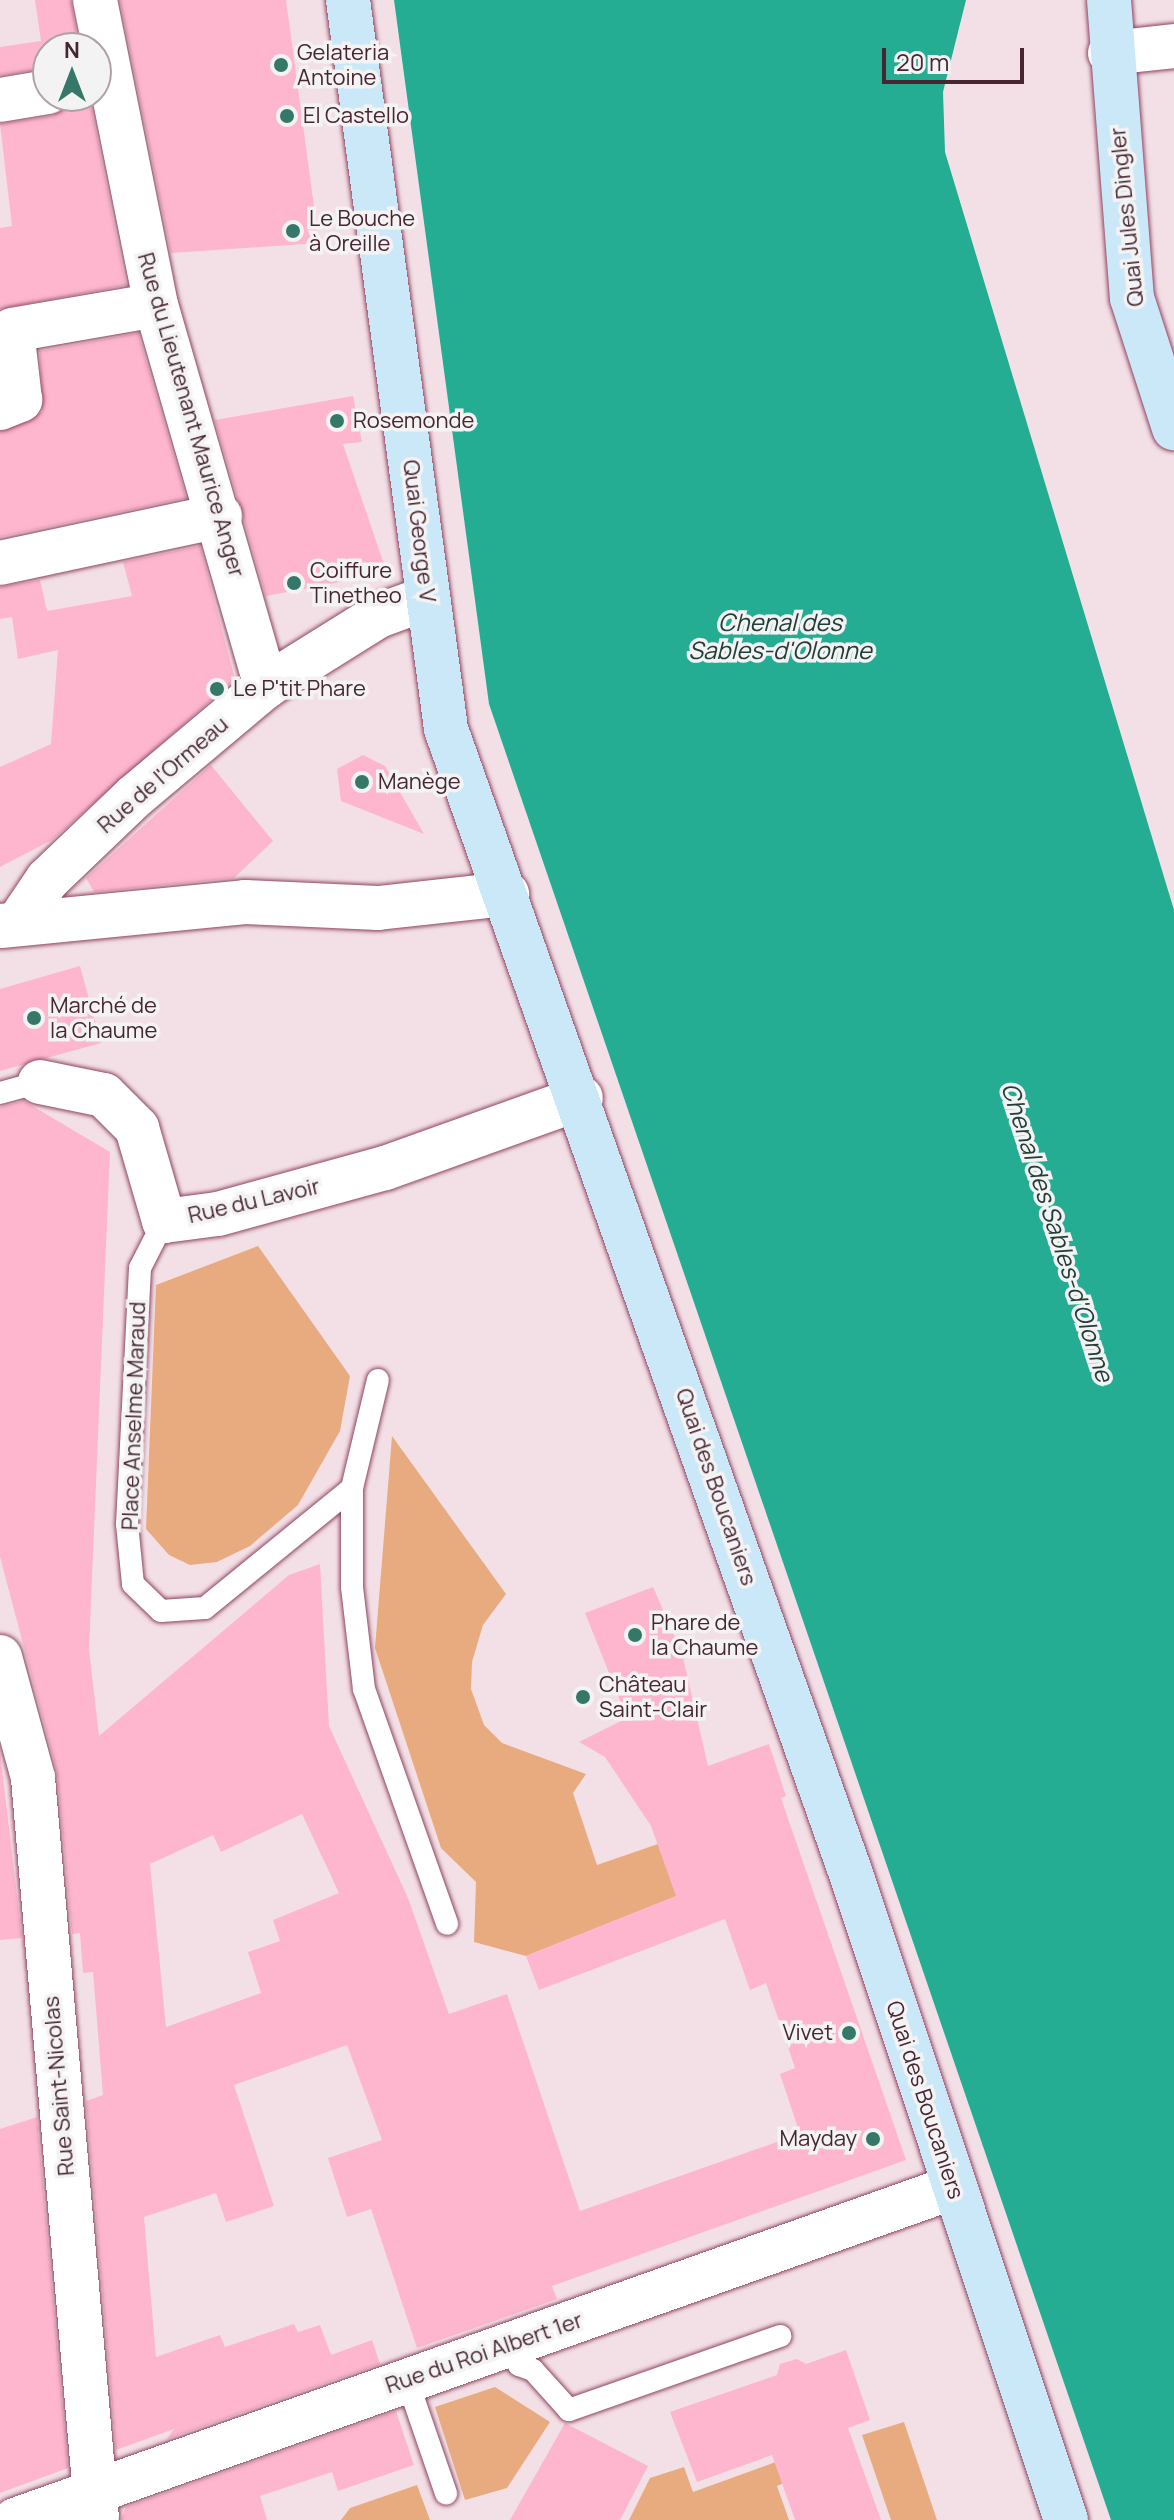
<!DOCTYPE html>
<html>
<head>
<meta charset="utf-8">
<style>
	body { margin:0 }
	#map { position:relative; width:1174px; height:2520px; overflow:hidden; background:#f3e0e6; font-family:Manrope,sans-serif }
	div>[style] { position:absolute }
	.green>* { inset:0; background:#e8ab80 }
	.water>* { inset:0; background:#25ad94 }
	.building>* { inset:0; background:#fdb6ce }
	.roads { filter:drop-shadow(0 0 2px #904362) drop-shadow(0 0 2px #904362) }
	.lane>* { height:22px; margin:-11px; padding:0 11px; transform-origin:11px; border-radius:11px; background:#fff }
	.street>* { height:44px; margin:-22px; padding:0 22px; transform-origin:22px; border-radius:22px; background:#fff }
	.secondary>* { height:44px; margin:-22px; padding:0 22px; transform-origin:22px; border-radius:22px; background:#cae8f8 }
	.dots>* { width:22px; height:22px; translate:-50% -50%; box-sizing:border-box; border:4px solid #f3f3f3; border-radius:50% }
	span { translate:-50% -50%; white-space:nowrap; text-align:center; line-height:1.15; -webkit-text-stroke:7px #f3f3f3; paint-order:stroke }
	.poi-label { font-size:22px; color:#482532 }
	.left { translate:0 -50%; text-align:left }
	.right { translate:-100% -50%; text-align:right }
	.street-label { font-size:22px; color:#482532 }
	.water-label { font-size:24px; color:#223d37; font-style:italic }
	.north { position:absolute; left:32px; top:32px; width:80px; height:80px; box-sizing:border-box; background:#f3f3f3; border:2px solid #afa1a6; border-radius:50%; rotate:0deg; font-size:22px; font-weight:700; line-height:32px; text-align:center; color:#482532 }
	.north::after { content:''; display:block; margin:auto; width:28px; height:36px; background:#357768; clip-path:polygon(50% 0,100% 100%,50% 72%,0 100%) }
	.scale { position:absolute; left:882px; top:48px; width:142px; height:36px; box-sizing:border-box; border:4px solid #482532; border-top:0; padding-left:10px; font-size:24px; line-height:28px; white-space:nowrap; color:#482532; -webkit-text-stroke:6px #f3f3f3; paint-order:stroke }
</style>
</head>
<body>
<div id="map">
	<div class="green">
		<i style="clip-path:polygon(258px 1246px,350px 1376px,340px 1431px,298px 1505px,250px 1546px,217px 1562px,190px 1565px,169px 1555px,146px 1529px,156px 1285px)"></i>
		<i style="clip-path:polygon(392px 1436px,506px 1594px,483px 1625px,472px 1662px,471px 1689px,484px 1725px,502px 1743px,586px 1774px,573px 1793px,597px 1865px,658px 1844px,777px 1856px,526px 1956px,474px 1942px,476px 1882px,441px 1848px,375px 1648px)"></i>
		<i style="clip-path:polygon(495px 2387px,550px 2422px,507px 2488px,465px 2500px,435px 2407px)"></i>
		<i style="clip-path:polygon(904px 2422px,937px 2520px,891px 2520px,862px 2435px)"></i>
		<i style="clip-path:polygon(781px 2460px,789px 2481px,777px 2486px,789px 2520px,629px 2520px,650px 2478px,684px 2467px,693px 2492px)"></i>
		<i style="clip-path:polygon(417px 2485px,430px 2520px,341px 2520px,350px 2508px)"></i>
	</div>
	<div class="water">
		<i style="clip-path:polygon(394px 0,966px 0,943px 92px,945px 152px,1174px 910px,1174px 2520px,1111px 2520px,489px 704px)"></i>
	</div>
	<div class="building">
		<i style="clip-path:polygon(35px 0,71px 0,79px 48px,48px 48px,48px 68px,0 75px,0 47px,41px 41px)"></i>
		<i style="clip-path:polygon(120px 0,286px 0,319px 243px,171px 253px)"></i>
		<i style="clip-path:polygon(72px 96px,89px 96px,126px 285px,0 309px,0 228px,12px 226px,0 124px,53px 116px)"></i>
		<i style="clip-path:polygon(138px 333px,186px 498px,0 537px,0 432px,42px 412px,40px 351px)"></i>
		<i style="clip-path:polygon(353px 396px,362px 442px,343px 444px,387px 573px,266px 596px,215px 420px)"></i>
		<i style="clip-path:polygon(200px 546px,235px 679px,52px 840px,0 867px,0 767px,51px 744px,58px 650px,18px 659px,12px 617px,0 619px,0 587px,40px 580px,47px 611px,132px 596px,123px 562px)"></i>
		<i style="clip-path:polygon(363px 755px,385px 766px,424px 834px,341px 801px,337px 769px)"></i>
		<i style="clip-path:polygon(211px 765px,273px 841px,234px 878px,94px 892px,86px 878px)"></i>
		<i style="clip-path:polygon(80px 966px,101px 1043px,0 1071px,0 989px)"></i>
		<i style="clip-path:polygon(evenodd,24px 1101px,110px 1152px,89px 1649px,99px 1736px,289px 1575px,320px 1564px,329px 1726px,408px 1898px,449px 2014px,507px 1994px,580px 2211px,800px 2134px,780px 2074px,795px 2068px,766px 1983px,750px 1990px,725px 1919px,539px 1990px,526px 1956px,676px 1896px,651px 1826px,605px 1757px,579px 1742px,627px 1718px,585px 1613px,653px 1587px,682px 1653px,708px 1766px,769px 1744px,786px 1796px,781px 1798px,906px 2160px,552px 2286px,557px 2299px,417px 2348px,371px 2209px,347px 2217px,328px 2158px,382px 2140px,347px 2045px,234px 2085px,274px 2206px,226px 2222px,216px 2193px,144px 2217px,156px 2357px,220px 2335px,225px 2347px,294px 2324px,298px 2332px,320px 2325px,331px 2355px,372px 2340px,380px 2364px,167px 2439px,174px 2429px,116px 2450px,86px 2101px,103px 2095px,93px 1972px,83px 1973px,80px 1933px,72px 1934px,57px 1772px,0 1557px,0 1107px,24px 1101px,302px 1814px,339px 1893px,273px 1920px,280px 1941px,248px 1952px,261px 1993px,166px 2027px,150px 1864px,213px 1835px,221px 1852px,302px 1814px)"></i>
		<i style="clip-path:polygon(0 1752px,22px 1938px,0 1940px)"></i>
		<i style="clip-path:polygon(37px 2117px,68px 2468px,0 2493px,0 2129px)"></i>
		<i style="clip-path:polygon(846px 2350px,870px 2420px,848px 2428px,881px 2520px,795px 2520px,772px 2455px,697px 2482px,670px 2412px,777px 2375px,780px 2364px,797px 2359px,806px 2364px)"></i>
		<i style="clip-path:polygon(396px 2411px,414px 2465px,338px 2491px,332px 2472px,260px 2496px,267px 2520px,121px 2520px,126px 2507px)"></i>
		<i style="clip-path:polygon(565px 2423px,648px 2466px,620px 2520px,510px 2520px)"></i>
	</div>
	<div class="roads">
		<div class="lane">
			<i style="left:0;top:1093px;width:41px;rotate:-15.4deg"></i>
			<i style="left:164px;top:1221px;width:53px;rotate:117.1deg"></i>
			<i style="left:140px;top:1268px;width:256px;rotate:92.9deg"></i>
			<i style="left:127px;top:1524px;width:60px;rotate:84.3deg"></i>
			<i style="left:133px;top:1584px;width:39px;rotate:44deg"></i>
			<i style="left:161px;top:1611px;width:44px;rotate:-3.9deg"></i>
			<i style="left:205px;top:1608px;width:190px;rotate:-39.2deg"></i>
			<i style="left:352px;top:1488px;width:111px;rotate:-76.5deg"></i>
			<i style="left:352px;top:1488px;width:99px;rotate:90deg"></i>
			<i style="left:352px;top:1587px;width:103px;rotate:83.3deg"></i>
			<i style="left:364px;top:1689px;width:249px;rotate:70.5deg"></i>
			<i style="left:510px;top:2344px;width:23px;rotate:67deg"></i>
			<i style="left:519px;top:2365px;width:15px;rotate:20deg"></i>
			<i style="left:533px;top:2370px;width:54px;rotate:48deg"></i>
			<i style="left:569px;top:2410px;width:224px;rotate:-19.3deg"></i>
			<i style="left:407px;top:2380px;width:120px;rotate:71deg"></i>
		</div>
		<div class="street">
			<i style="left:95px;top:0;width:311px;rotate:78.7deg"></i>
			<i style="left:156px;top:305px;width:397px;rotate:73.9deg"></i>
			<i style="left:1110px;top:53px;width:64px;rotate:-6.2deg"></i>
			<i style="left:0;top:100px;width:49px;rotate:-9.5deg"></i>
			<i style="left:0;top:408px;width:22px;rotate:-22deg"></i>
			<i style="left:20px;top:400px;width:70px;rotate:-96.5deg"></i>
			<i style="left:12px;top:330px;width:146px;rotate:-9.8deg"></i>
			<i style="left:0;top:563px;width:225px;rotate:-12.1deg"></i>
			<i style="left:20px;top:920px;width:48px;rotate:-56deg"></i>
			<i style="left:47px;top:880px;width:122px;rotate:-43.7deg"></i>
			<i style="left:135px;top:796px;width:171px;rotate:-40deg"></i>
			<i style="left:266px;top:686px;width:132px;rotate:-32deg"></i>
			<i style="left:378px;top:616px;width:52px;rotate:-20.2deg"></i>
			<i style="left:1px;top:926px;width:245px;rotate:-5.6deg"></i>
			<i style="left:245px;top:902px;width:133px;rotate:2.6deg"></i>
			<i style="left:378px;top:908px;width:130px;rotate:-6.2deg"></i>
			<i style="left:40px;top:1082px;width:65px;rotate:11.5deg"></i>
			<i style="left:104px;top:1095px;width:47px;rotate:45deg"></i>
			<i style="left:137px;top:1128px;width:97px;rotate:73.8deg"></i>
			<i style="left:164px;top:1221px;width:54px;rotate:-7.4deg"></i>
			<i style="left:218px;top:1214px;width:173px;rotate:-15.4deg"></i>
			<i style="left:385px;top:1168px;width:208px;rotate:-19.7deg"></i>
			<i style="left:0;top:1657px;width:125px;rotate:74.7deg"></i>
			<i style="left:33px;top:1778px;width:743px;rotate:85.06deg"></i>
			<i style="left:15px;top:2520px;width:996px;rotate:-19.53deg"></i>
		</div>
		<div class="secondary">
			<i style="left:348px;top:0;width:736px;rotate:82.34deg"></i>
			<i style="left:446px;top:729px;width:1218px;rotate:70.52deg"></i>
			<i style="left:852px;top:1877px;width:678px;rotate:71.59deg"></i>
			<i style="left:1109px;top:0;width:299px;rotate:85.6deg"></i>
			<i style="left:1132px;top:298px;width:137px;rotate:72.1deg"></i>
		</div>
	</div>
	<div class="dots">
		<i style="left:281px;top:65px;background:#357768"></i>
		<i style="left:287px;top:116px;background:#357768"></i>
		<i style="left:293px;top:231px;background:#357768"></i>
		<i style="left:337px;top:421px;background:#357768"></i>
		<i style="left:294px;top:583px;background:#357768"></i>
		<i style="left:217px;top:689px;background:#357768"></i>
		<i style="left:362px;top:782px;background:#357768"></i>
		<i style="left:34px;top:1018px;background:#357768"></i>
		<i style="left:635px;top:1635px;background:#357768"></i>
		<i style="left:583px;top:1697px;background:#357768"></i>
		<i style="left:849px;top:2033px;background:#357768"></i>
		<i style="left:873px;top:2139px;background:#357768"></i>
	</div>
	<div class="poi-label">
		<span class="left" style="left:297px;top:65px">Gelateria<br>Antoine</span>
		<span class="left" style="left:303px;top:116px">El Castello</span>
		<span class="left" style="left:309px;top:231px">Le Bouche<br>à Oreille</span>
		<span class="left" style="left:353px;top:421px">Rosemonde</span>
		<span class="left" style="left:310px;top:583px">Coiffure<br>Tinetheo</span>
		<span class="left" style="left:233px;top:689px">Le P'tit Phare</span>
		<span class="left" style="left:378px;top:782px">Manège</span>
		<span class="left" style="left:50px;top:1018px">Marché de<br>la Chaume</span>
		<span class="left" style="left:651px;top:1635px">Phare de<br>la Chaume</span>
		<span class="left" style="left:599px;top:1697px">Château<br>Saint-Clair</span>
		<span class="right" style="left:833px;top:2033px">Vivet</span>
		<span class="right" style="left:857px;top:2139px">Mayday</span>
	</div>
	<div class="street-label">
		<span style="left:1127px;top:217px;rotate:-96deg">Quai Jules Dingler</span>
		<span style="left:191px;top:415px;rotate:74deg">Rue du Lieutenant Maurice Anger</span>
		<span style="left:419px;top:531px;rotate:83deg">Quai George V</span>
		<span style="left:163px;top:775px;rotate:-41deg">Rue de l'Ormeau</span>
		<span style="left:254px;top:1201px;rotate:-13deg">Rue du Lavoir</span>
		<span style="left:134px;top:1416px;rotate:-88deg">Place Anselme Maraud</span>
		<span style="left:716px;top:1487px;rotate:71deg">Quai des Boucaniers</span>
		<span style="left:59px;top:2086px;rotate:-95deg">Rue Saint-Nicolas</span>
		<span style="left:925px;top:2100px;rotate:72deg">Quai des Boucaniers</span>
		<span style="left:484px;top:2353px;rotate:-19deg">Rue du Roi Albert 1er</span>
	</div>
	<div class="water-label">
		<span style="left:780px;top:636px">Chenal des<br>Sables-d'Olonne</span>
		<span style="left:1058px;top:1232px;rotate:72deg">Chenal des Sables-d'Olonne</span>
	</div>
	<div class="north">N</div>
	<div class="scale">20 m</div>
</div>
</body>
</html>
